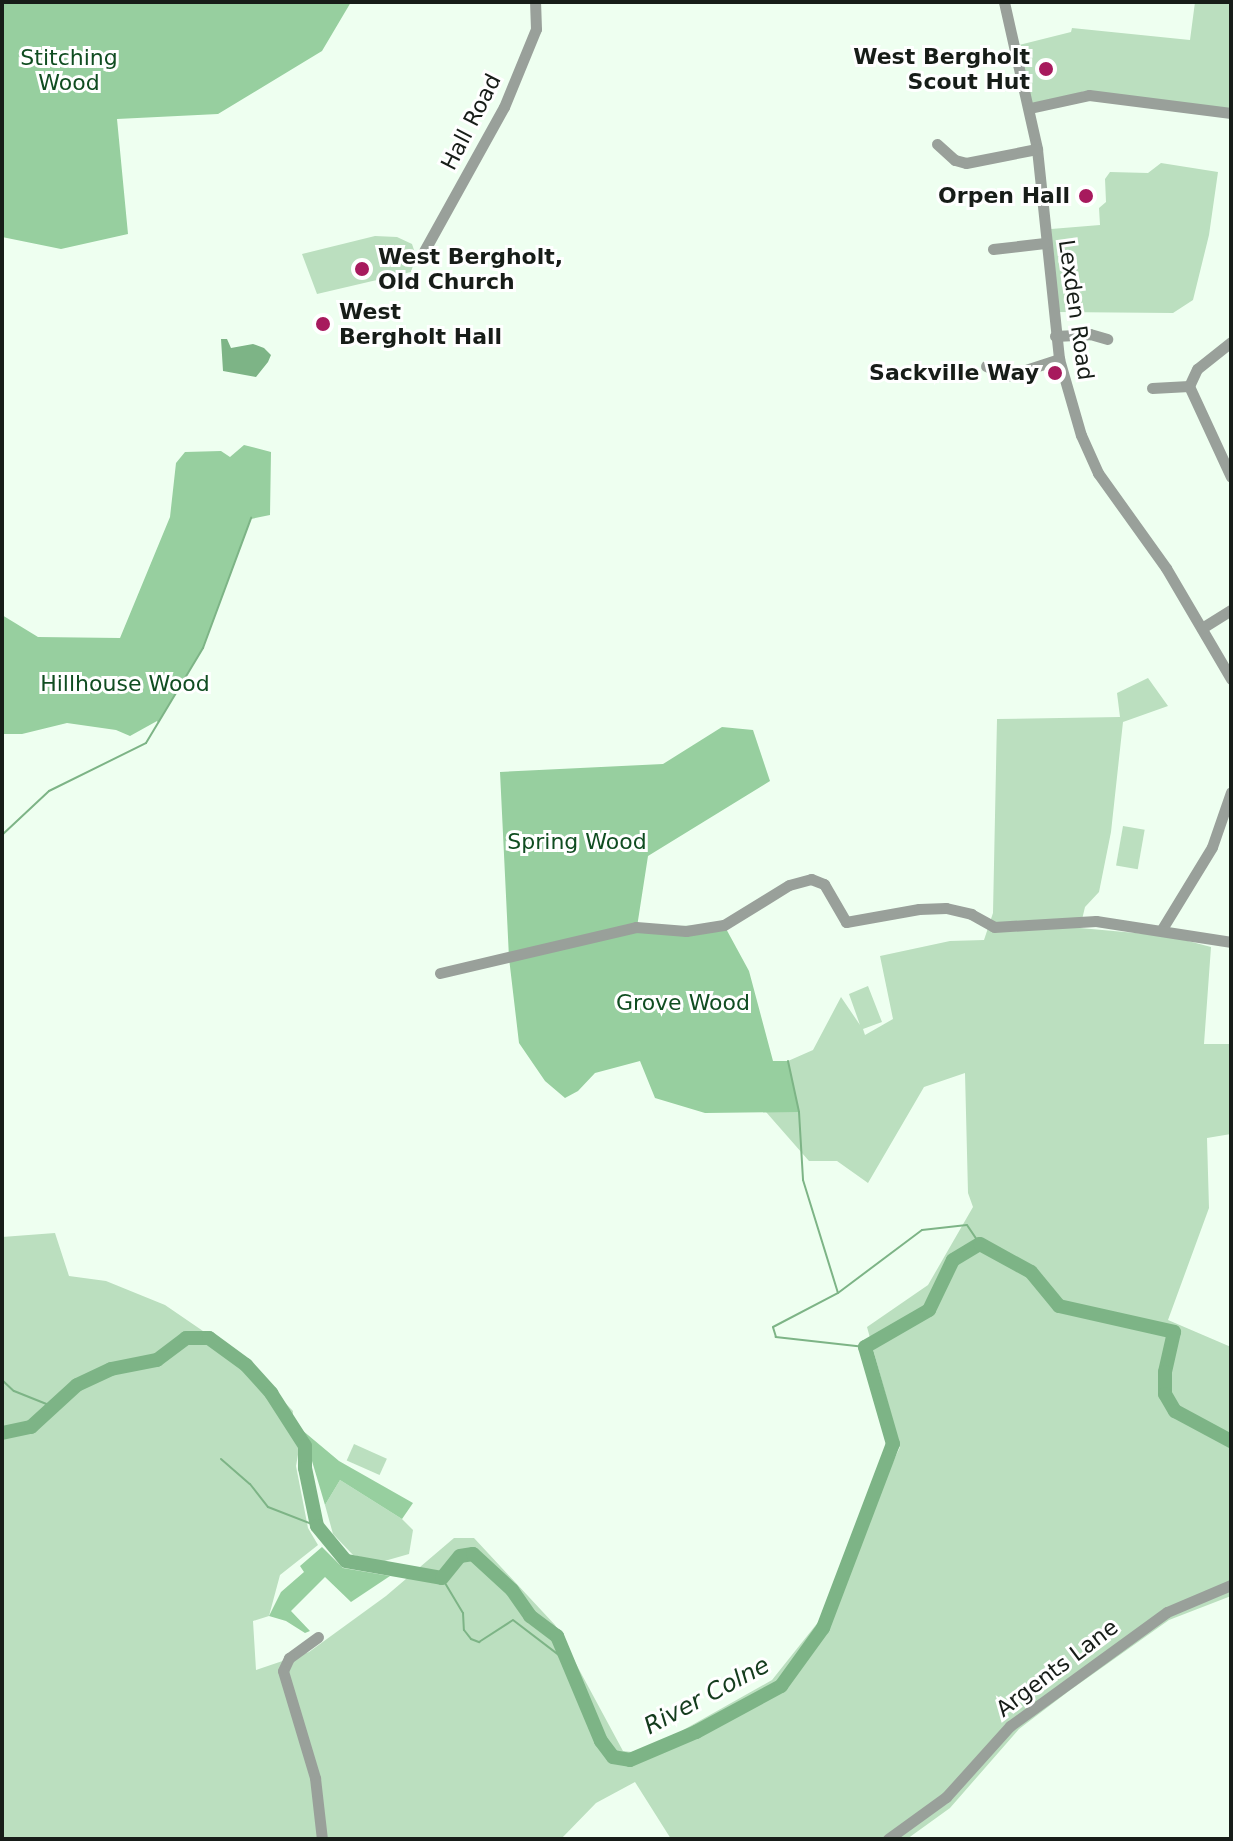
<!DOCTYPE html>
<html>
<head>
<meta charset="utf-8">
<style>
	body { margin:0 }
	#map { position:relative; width:1233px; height:1841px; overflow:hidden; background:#eefff0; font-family:"DejaVu Sans",sans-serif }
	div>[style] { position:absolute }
	.green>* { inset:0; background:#bbdfbf; transform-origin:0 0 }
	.forest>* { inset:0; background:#97cf9f }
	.water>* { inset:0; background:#7db486 }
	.stream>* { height:2px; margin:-1px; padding:0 1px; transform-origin:1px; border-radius:1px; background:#7db486 }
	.river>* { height:14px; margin:-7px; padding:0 7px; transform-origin:7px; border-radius:7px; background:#7db486 }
	.minor>* { height:11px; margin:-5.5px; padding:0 5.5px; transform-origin:5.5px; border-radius:5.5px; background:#99a09a }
	.dots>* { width:22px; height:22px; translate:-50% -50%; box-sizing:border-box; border:4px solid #fff; border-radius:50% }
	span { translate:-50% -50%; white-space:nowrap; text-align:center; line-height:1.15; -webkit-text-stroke:6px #fff; paint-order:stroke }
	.poi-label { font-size:22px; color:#171d18; font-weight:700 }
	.right { translate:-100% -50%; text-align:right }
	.left { translate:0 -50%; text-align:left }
	.park-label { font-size:22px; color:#104d21 }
	.street-label { font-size:22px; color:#171d18 }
	.water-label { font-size:24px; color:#143c1d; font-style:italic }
	.frame { position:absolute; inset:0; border:4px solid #171d18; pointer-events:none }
</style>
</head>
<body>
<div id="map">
	<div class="green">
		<i style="clip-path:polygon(1195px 2px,1231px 2px,1231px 111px,1085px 91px,1032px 107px,1019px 45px,1071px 32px,1072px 28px,1190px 40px)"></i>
		<i style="clip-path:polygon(1161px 163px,1218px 172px,1209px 235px,1193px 300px,1173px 313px,1057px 312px,1051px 229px,1100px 225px,1099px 208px,1106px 202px,1105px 179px,1110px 172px,1148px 173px)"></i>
		<i style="clip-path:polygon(375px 236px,397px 237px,412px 244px,416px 256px,411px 272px,317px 294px,302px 254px)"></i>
		<i style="clip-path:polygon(1148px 678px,1168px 706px,1123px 722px,1111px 832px,1099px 892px,1085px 907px,1080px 928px,1169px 936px,1211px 947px,1204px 1044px,1231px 1044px,1231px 1134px,1207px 1138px,1209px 1208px,1168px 1320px,1231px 1347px,1231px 1596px,1169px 1620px,1069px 1691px,1019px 1729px,950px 1808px,907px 1839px,671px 1839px,635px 1782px,596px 1803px,561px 1839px,2px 1839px,2px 1237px,55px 1233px,69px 1276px,106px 1281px,165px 1305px,238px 1355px,293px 1411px,292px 1428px,299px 1449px,296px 1466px,308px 1528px,318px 1545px,280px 1575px,269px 1616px,253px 1621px,256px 1670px,309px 1652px,386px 1596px,454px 1538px,474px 1538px,555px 1625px,623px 1751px,632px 1752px,669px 1738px,772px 1680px,819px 1621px,900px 1447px,867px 1327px,928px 1285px,973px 1207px,968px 1193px,965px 1073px,924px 1087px,868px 1183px,837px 1161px,809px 1161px,766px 1112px,798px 1112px,788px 1061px,813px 1050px,841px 997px,860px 1025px,849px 994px,868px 986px,882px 1022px,863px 1029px,865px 1035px,893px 1019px,880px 956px,950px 941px,984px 940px,993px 913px,997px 719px,1120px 717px,1117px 693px)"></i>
		<i style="left:1123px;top:826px;width:22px;height:40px;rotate:10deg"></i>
		<i style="left:354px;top:1444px;width:36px;height:18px;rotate:24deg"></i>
		<i style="clip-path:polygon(340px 1480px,402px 1519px,413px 1530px,409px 1554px,381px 1562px,353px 1555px,333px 1534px,325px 1505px)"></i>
	</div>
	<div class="forest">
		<i style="clip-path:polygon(2px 2px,351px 2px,322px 51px,218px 114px,117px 119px,128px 234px,61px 249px,2px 237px)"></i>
		<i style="clip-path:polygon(244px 445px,271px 452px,270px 515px,251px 519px,203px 648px,158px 723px,157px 721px,130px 736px,116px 730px,67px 723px,22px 734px,2px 734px,2px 615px,38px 637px,120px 638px,170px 517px,176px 463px,185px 452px,221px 451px,230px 457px)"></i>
		<i style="clip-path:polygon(722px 727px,753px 730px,770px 781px,648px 856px,637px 927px,724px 925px,749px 971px,773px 1061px,788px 1061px,799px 1112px,705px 1113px,655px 1098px,640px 1061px,595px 1073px,578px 1091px,565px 1098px,545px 1081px,519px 1043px,509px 958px,500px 772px,663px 764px)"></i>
		<i style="clip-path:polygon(302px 1430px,339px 1461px,413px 1503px,402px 1519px,340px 1480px,325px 1505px,312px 1461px,312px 1450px)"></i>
		<i style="clip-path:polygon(322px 1547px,343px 1568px,390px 1576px,351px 1602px,325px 1577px,291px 1611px,310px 1631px,305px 1633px,286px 1621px,269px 1616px,281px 1592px,304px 1572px,300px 1566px)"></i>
	</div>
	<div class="water">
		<i style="clip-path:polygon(221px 339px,227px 339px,231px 348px,253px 344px,264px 348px,271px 355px,268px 362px,256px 377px,223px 371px)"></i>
	</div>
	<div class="stream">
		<i style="left:2px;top:835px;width:64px;rotate:-43.1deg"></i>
		<i style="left:49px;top:791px;width:108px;rotate:-26.3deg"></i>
		<i style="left:146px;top:743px;width:111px;rotate:-59deg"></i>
		<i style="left:203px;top:648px;width:139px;rotate:-69.7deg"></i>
		<i style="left:788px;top:1061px;width:52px;rotate:77.8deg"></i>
		<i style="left:799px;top:1112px;width:68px;rotate:86.6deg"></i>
		<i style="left:803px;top:1180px;width:118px;rotate:72.8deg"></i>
		<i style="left:865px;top:1347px;width:90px;rotate:-173.6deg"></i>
		<i style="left:776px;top:1337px;width:10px;rotate:-107deg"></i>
		<i style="left:773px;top:1327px;width:73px;rotate:-27.6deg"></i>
		<i style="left:838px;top:1293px;width:105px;rotate:-36.9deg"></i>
		<i style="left:922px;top:1230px;width:45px;rotate:-6.3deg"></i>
		<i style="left:967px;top:1225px;width:23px;rotate:56deg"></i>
		<i style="left:2px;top:1380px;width:16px;rotate:43deg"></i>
		<i style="left:14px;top:1391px;width:43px;rotate:21.8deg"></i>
		<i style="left:221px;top:1459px;width:38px;rotate:41deg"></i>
		<i style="left:250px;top:1484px;width:29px;rotate:52deg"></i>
		<i style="left:268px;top:1507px;width:53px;rotate:21.2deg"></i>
		<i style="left:442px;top:1578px;width:41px;rotate:59deg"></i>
		<i style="left:463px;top:1613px;width:17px;rotate:87deg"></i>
		<i style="left:464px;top:1630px;width:11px;rotate:52deg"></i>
		<i style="left:471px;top:1639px;width:9px;rotate:21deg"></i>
		<i style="left:479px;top:1642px;width:40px;rotate:-32.9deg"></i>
		<i style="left:513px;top:1620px;width:69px;rotate:37.4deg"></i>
	</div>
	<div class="river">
		<i style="left:2px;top:1433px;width:30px;rotate:-12deg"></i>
		<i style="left:31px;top:1427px;width:62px;rotate:-42.4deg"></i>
		<i style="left:77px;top:1385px;width:38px;rotate:-25deg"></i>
		<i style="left:111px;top:1369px;width:47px;rotate:-11.1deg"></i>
		<i style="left:157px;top:1360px;width:36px;rotate:-37deg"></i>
		<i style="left:186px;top:1338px;width:23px"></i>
		<i style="left:209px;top:1338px;width:46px;rotate:36.1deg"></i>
		<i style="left:246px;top:1365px;width:38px;rotate:48deg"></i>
		<i style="left:271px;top:1393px;width:63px;rotate:57.3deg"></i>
		<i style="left:305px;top:1446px;width:22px;rotate:90deg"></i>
		<i style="left:305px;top:1468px;width:59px;rotate:78.3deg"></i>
		<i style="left:317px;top:1526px;width:45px;rotate:50.4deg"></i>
		<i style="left:346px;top:1561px;width:97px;rotate:10deg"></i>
		<i style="left:442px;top:1578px;width:28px;rotate:-51deg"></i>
		<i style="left:460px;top:1556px;width:13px;rotate:-9deg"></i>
		<i style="left:473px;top:1554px;width:53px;rotate:42.7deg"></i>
		<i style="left:512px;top:1590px;width:32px;rotate:55deg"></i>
		<i style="left:530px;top:1616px;width:34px;rotate:37deg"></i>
		<i style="left:557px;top:1636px;width:114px;rotate:67.3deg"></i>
		<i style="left:601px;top:1741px;width:20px;rotate:53deg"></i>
		<i style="left:613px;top:1757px;width:17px;rotate:10deg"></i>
		<i style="left:630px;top:1760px;width:72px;rotate:-23deg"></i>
		<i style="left:696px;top:1732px;width:97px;rotate:-28.4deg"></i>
		<i style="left:781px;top:1686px;width:72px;rotate:-54.1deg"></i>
		<i style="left:823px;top:1628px;width:197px;rotate:-69.2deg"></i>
		<i style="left:893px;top:1444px;width:101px;rotate:-106.1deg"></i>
		<i style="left:865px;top:1347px;width:74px;rotate:-30deg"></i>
		<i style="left:929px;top:1310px;width:55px;rotate:-64.4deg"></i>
		<i style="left:953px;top:1260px;width:31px;rotate:-31deg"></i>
		<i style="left:980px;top:1244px;width:58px;rotate:28.8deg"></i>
		<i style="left:1031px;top:1272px;width:44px;rotate:50.5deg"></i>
		<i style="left:1059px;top:1306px;width:118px;rotate:12.7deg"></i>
		<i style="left:1174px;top:1332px;width:41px;rotate:102.7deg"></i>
		<i style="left:1165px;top:1372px;width:22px;rotate:90deg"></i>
		<i style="left:1165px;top:1394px;width:20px;rotate:60deg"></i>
		<i style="left:1175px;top:1411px;width:64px;rotate:28.2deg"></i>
	</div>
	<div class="minor">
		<i style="left:1004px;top:2px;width:151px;rotate:77.3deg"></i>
		<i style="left:1037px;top:149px;width:211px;rotate:84deg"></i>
		<i style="left:1059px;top:359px;width:79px;rotate:73.9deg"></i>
		<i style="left:1081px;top:435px;width:42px;rotate:65.9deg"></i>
		<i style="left:1098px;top:473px;width:117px;rotate:54.4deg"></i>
		<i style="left:1166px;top:568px;width:129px;rotate:59.6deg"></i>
		<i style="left:1030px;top:108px;width:60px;rotate:-12.4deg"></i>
		<i style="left:1089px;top:95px;width:143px;rotate:7.2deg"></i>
		<i style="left:937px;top:144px;width:24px;rotate:42deg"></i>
		<i style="left:955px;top:160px;width:11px;rotate:15deg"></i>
		<i style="left:966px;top:163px;width:72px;rotate:-11.2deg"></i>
		<i style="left:993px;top:249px;width:52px;rotate:-6.6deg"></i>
		<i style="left:423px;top:253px;width:167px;rotate:-61deg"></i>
		<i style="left:504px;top:107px;width:84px;rotate:-67.7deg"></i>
		<i style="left:536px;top:29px;width:27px;rotate:-92deg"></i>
		<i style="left:1055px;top:336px;width:35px;rotate:-3deg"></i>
		<i style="left:1090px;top:334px;width:18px;rotate:16deg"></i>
		<i style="left:1231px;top:342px;width:43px;rotate:141.5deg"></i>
		<i style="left:1197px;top:369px;width:19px;rotate:115deg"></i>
		<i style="left:1189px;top:386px;width:100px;rotate:65.2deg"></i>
		<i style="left:986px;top:366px;width:23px;rotate:25deg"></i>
		<i style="left:1007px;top:376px;width:55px;rotate:-18.1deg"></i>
		<i style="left:1152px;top:388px;width:37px;rotate:-3deg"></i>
		<i style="left:1202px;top:628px;width:34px;rotate:-32deg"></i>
		<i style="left:1162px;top:929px;width:96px;rotate:-58.6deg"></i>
		<i style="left:1212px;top:847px;width:58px;rotate:-70.9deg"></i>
		<i style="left:440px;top:973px;width:201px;rotate:-13.2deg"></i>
		<i style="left:636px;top:927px;width:50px;rotate:4.6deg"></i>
		<i style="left:686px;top:931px;width:38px;rotate:-9deg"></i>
		<i style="left:724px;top:925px;width:76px;rotate:-31.6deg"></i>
		<i style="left:789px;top:885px;width:23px;rotate:-15deg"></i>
		<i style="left:811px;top:879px;width:14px;rotate:21deg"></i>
		<i style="left:824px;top:884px;width:44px;rotate:59.9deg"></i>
		<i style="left:846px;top:922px;width:74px;rotate:-10.1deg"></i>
		<i style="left:919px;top:909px;width:27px;rotate:-2deg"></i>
		<i style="left:946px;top:908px;width:26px;rotate:13deg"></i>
		<i style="left:971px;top:914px;width:26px;rotate:29deg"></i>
		<i style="left:994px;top:927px;width:102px;rotate:-3.4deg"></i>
		<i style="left:1096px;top:921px;width:137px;rotate:8.8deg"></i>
		<i style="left:318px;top:1637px;width:36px;rotate:144deg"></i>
		<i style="left:289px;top:1658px;width:14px;rotate:115deg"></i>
		<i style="left:283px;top:1671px;width:112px;rotate:73.3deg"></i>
		<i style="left:315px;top:1778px;width:61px;rotate:83.5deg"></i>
		<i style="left:888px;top:1839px;width:72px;rotate:-35.9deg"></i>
		<i style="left:946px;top:1797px;width:96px;rotate:-48deg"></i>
		<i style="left:1010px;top:1726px;width:194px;rotate:-36deg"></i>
		<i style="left:1167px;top:1612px;width:69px;rotate:-22.9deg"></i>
	</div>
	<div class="dots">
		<i style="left:1046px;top:69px;background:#a71a5d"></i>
		<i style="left:1086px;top:196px;background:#a71a5d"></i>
		<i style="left:362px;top:269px;background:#a71a5d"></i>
		<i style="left:323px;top:324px;background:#a71a5d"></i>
		<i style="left:1055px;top:373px;background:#a71a5d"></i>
	</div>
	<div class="poi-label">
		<span class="right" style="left:1030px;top:69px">West Bergholt<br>Scout Hut</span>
		<span class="right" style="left:1070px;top:196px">Orpen Hall</span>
		<span class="left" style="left:378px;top:269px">West Bergholt,<br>Old Church</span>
		<span class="left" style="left:339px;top:324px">West<br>Bergholt Hall</span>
		<span class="right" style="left:1039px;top:373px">Sackville Way</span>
	</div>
	<div class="park-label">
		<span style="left:69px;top:70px">Stitching<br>Wood</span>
		<span style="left:125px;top:684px">Hillhouse Wood</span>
		<span style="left:577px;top:842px">Spring Wood</span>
		<span style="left:683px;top:1003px">Grove Wood</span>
	</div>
	<div class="street-label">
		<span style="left:471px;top:122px;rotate:-63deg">Hall Road</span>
		<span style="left:1076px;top:310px;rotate:82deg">Lexden Road</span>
		<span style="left:1057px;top:1668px;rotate:-37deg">Argents Lane</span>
	</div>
	<div class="water-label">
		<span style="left:707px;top:1696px;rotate:-28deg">River Colne</span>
	</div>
	<div class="frame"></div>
</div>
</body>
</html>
